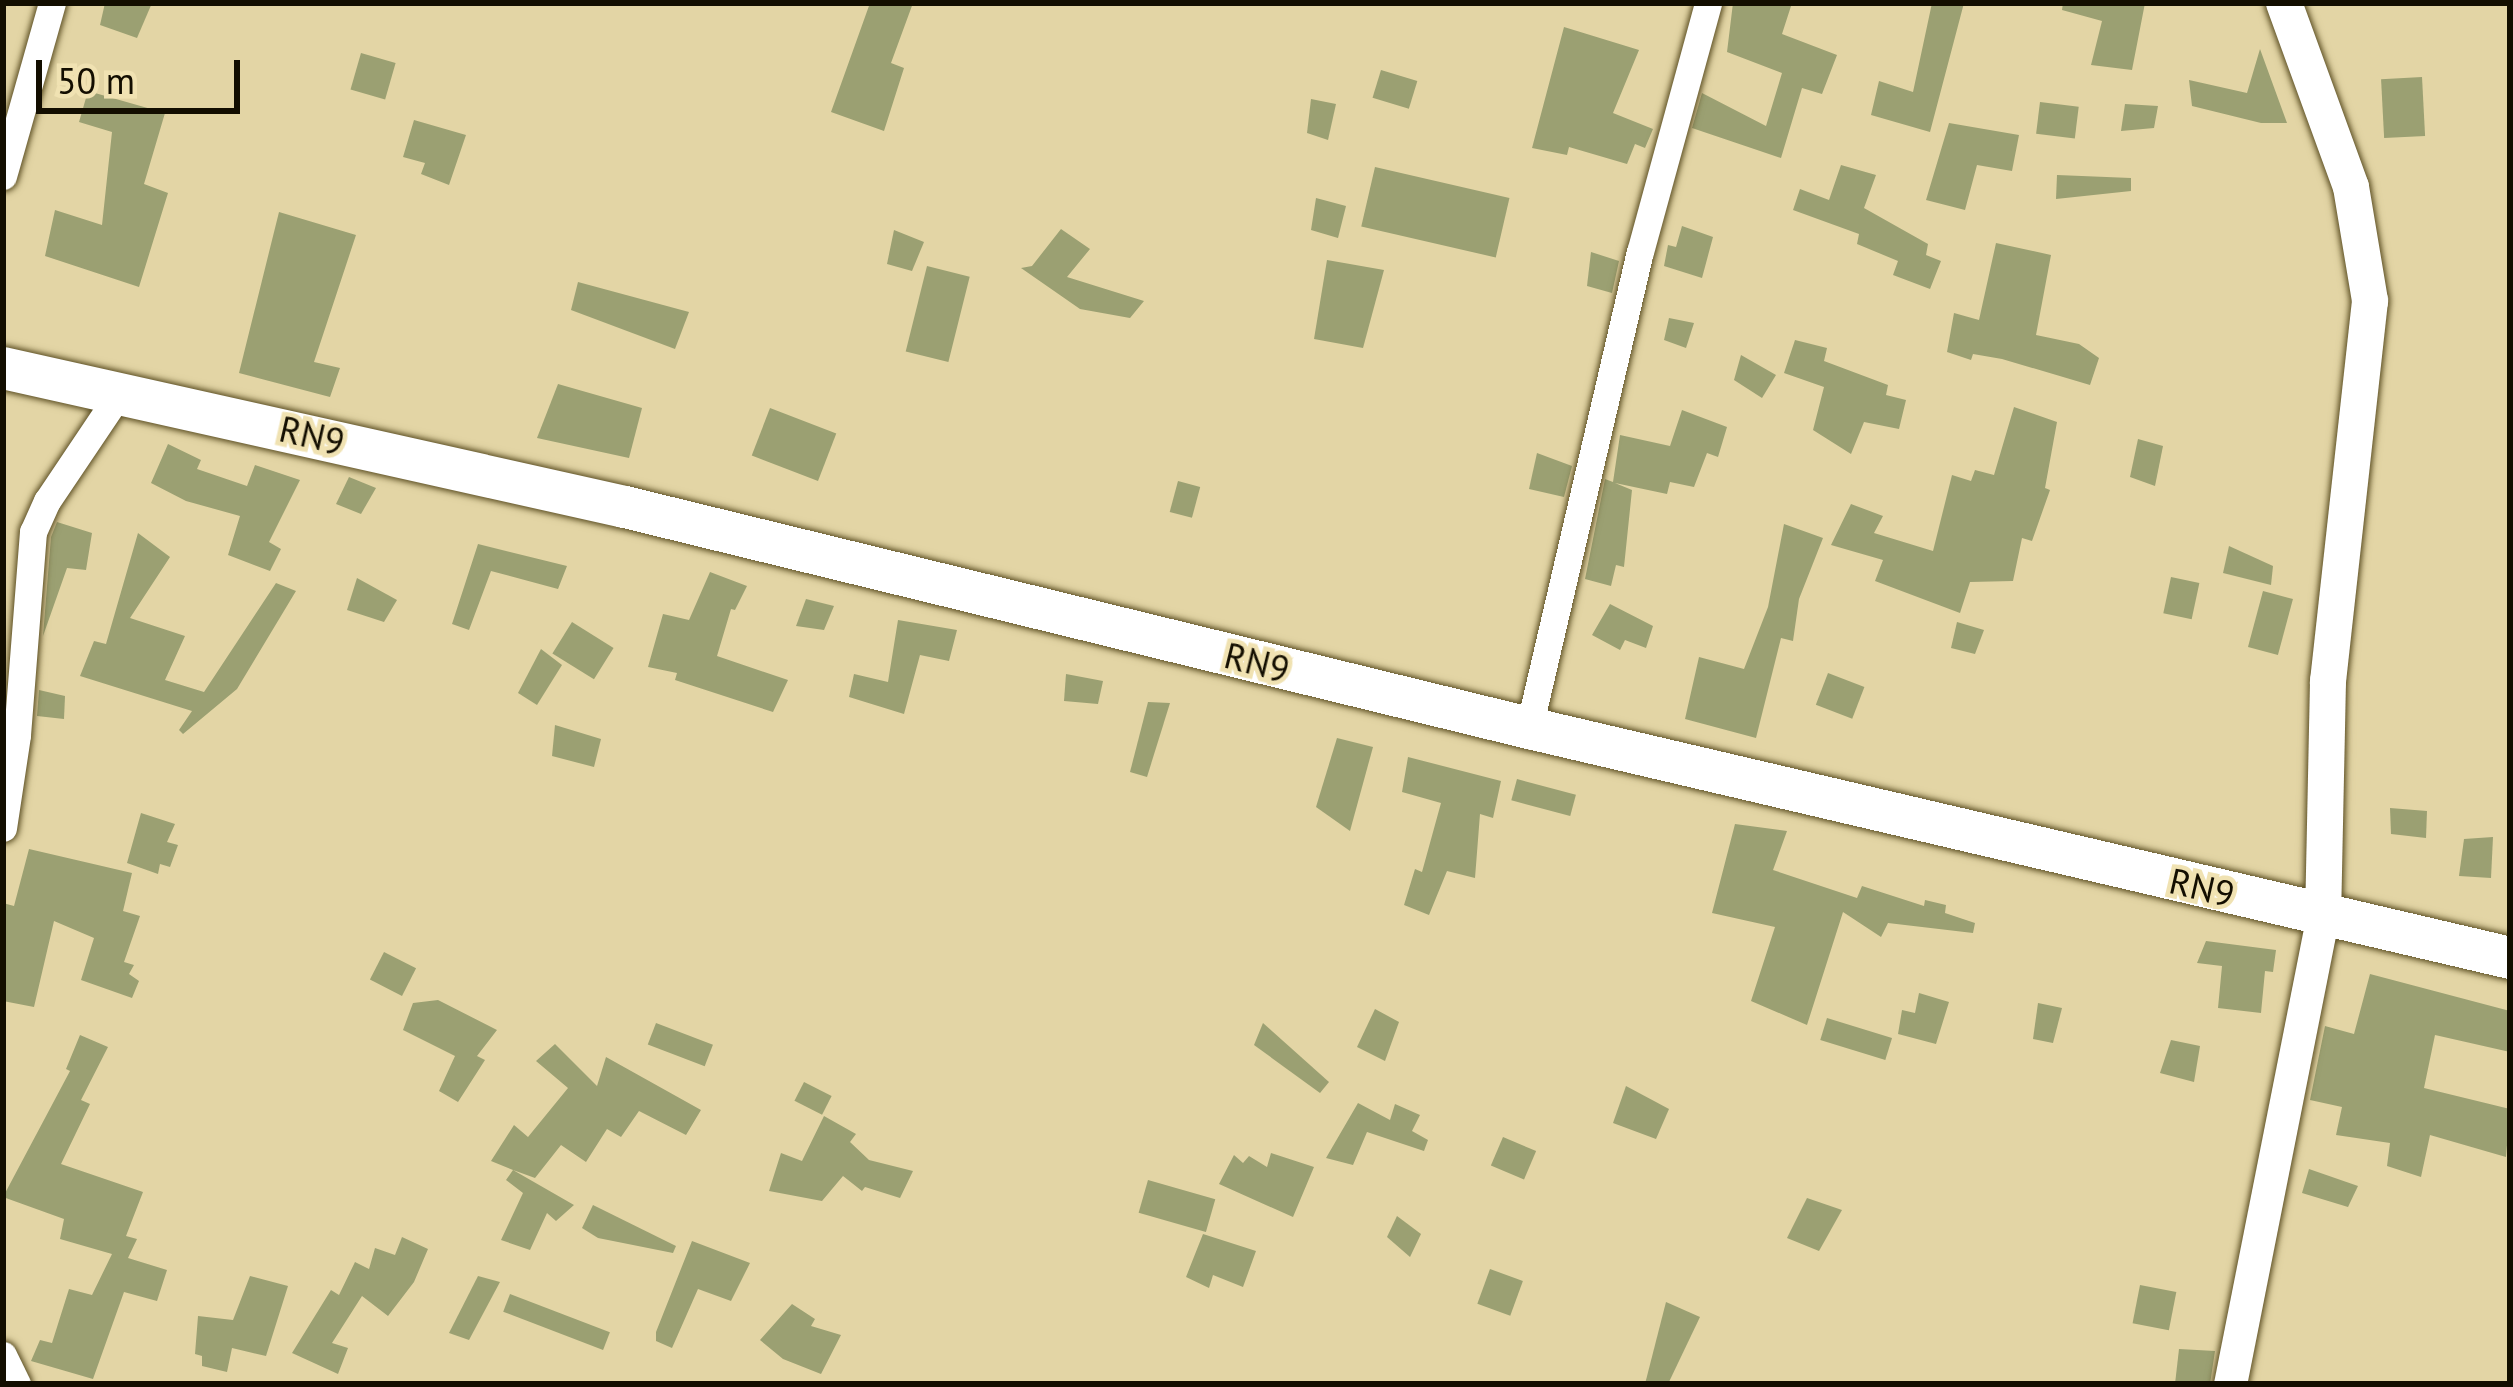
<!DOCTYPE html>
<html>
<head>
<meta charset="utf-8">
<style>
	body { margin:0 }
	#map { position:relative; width:2513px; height:1387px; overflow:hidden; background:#e3d5a5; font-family:"PT Sans",sans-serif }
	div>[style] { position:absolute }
	.building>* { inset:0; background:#9ba072; transform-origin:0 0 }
	.roads { filter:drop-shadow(0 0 3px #5d5024) drop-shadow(0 0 3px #5d5024) }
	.minor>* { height:27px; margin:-13.5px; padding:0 13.5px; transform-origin:13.5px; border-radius:13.5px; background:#fff }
	.tertiary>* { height:33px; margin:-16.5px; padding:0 16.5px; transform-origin:16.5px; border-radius:16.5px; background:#fff }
	.secondary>* { height:36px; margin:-18px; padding:0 18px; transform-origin:18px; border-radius:18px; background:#fff }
	.primary>* { height:42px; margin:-21px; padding:0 21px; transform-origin:21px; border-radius:21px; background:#fff }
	span { translate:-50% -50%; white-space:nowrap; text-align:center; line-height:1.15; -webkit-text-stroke:9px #f0e2b2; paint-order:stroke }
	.street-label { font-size:36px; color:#130e00 }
	.frame { position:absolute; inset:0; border:6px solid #130e00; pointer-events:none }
	.scale { position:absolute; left:36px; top:60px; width:204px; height:54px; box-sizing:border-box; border:6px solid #130e00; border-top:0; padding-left:15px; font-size:36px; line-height:42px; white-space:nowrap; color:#130e00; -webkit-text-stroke:9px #f0e2b2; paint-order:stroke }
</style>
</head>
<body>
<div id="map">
	<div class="building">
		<i style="clip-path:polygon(105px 3px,152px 3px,137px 38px,100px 25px)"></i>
		<i style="clip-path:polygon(870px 3px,913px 3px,891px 63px,904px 68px,884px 131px,831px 112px)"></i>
		<i style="clip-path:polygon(1733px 3px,1792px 3px,1782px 34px,1837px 55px,1822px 94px,1802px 88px,1781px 158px,1692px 128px,1702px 93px,1766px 126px,1782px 73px,1727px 52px)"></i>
		<i style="clip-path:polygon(1932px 3px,1964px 3px,1930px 132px,1871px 115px,1879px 81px,1913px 92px)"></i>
		<i style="clip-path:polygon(2063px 3px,2145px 3px,2132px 70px,2091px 65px,2102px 21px,2062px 10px)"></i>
		<i style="clip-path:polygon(1564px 27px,1639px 50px,1613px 113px,1653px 129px,1645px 148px,1635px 144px,1627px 164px,1569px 147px,1567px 155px,1532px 148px)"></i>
		<i style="clip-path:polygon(2260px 49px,2287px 123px,2261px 123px,2192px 106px,2189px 80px,2247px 93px)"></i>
		<i style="left:361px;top:53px;width:36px;height:38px;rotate:16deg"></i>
		<i style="left:1381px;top:70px;width:38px;height:29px;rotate:17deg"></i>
		<i style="left:2422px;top:77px;width:59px;height:41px;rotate:87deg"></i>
		<i style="clip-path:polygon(88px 91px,165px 113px,144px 184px,168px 193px,139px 287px,45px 256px,55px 210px,102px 225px,112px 132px,79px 122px)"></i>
		<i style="clip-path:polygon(1311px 99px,1336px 104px,1328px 140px,1307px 133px)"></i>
		<i style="left:2040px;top:102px;width:39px;height:32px;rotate:7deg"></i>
		<i style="clip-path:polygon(2125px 104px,2158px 106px,2154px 128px,2121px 131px)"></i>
		<i style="clip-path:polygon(414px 120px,466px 135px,449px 185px,421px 174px,425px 163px,403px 157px)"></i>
		<i style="clip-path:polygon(1949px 123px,2019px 135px,2012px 171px,1977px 165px,1965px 210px,1926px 200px)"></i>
		<i style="clip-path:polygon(1841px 165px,1876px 175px,1864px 208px,1928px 244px,1926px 255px,1941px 261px,1930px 289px,1893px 275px,1898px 261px,1857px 244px,1859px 234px,1793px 210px,1800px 189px,1829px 200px)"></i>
		<i style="left:1375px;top:167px;width:138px;height:61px;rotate:13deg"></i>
		<i style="clip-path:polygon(2057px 175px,2131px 178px,2131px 191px,2056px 199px)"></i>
		<i style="clip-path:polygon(1316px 198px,1346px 206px,1338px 238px,1311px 230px)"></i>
		<i style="clip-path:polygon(279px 212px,356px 235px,314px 362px,340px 368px,330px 397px,239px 373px)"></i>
		<i style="clip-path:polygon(1682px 226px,1713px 237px,1702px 278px,1664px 266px,1668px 245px,1676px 247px)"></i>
		<i style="clip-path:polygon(1061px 229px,1090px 249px,1067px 277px,1144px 301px,1130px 318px,1080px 309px,1021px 268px,1032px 266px)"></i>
		<i style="clip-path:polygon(894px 230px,924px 242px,912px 271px,887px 264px)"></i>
		<i style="clip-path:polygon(1996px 243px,2051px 255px,2036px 335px,2079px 344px,2099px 358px,2090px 385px,2002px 359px,1973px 354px,1971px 360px,1947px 352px,1954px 313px,1979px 320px)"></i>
		<i style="clip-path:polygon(1591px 252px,1619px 261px,1612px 293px,1587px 286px)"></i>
		<i style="clip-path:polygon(1327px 260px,1384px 270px,1363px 348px,1314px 339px)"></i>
		<i style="left:927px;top:266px;width:44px;height:88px;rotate:14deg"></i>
		<i style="clip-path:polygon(578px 282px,689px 312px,675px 349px,571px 310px)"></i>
		<i style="clip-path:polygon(1669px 318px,1694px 323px,1686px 348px,1664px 340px)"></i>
		<i style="clip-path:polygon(1795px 340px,1827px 348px,1824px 361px,1888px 385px,1886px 395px,1906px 400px,1899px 429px,1864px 422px,1851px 454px,1813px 430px,1824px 387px,1784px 373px)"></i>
		<i style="clip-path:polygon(1741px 355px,1776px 375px,1762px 398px,1734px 380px)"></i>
		<i style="clip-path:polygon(558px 384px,642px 408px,629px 458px,537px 438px)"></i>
		<i style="clip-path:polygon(2014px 407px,2057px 422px,2045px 488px,2050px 490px,2032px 541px,2022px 538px,2013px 581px,1970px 582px,1960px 613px,1875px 581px,1883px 560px,1831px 545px,1851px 504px,1883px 516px,1874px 533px,1933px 551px,1952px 475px,1971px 481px,1975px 470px,1994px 475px)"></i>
		<i style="left:770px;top:408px;width:71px;height:51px;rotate:21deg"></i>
		<i style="clip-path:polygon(1682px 410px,1727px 427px,1718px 457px,1707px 453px,1694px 487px,1670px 482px,1667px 494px,1615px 483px,1632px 490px,1624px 567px,1616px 565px,1611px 586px,1585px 579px,1605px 479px,1613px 482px,1620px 435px,1670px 446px)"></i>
		<i style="clip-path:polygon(2138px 439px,2163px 446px,2155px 486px,2130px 477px)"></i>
		<i style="clip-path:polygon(168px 444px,201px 460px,197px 469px,247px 486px,255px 465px,300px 480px,269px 542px,281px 549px,270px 571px,228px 555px,240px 516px,186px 501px,151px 483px)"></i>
		<i style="clip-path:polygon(1537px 453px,1572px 466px,1564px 497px,1529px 489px)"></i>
		<i style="clip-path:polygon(349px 477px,376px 488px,361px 514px,336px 504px)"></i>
		<i style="left:1178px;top:481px;width:23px;height:32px;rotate:15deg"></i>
		<i style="clip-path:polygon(57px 522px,92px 533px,86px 570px,67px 568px,43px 636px,51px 537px)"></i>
		<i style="clip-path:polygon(1784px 524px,1823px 538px,1799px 599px,1793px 641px,1781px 638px,1756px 738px,1685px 719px,1699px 657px,1744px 669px,1768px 607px)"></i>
		<i style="clip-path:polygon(138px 533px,170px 557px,130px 618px,185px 636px,165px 680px,204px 692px,276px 583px,296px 591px,237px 689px,183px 734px,179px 730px,192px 711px,80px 676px,94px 641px,106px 644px)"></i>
		<i style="clip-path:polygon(478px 544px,567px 566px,558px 589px,491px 571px,469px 630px,452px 624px)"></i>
		<i style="clip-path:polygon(2229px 546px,2273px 566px,2271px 585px,2223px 573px)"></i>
		<i style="clip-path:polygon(710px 572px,747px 586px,735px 610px,731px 609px,717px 656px,788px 680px,773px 712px,675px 680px,677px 673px,648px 667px,663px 614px,689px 620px)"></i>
		<i style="left:2171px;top:577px;width:29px;height:37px;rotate:12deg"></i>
		<i style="clip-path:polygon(357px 578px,397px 600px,384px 622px,347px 610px)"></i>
		<i style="left:2263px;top:591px;width:31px;height:58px;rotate:15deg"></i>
		<i style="clip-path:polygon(806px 599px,834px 606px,824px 630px,796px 626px)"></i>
		<i style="clip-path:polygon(1610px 604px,1653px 626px,1646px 648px,1625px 640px,1620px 650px,1592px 635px)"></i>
		<i style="clip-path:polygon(898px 620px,957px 630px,949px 661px,920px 655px,904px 714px,849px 697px,854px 674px,888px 682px)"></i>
		<i style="left:572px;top:622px;width:49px;height:37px;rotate:32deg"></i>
		<i style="clip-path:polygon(1957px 622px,1984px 630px,1975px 654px,1951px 648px)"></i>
		<i style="clip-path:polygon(541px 649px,562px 665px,537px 705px,518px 693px)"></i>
		<i style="left:1828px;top:673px;width:39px;height:34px;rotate:21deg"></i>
		<i style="clip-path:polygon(1066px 674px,1103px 681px,1098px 704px,1064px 701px)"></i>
		<i style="clip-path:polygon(39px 690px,65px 696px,64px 719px,37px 716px)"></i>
		<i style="clip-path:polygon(1148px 702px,1170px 703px,1147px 777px,1130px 772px)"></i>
		<i style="clip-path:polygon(555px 725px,601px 739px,594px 767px,552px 756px)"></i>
		<i style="clip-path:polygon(1337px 738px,1373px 747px,1350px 831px,1316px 807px)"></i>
		<i style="clip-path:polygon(1408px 757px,1501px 781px,1493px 818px,1480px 814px,1475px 878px,1447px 871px,1429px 915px,1404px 905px,1415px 869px,1422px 872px,1441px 803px,1402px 792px)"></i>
		<i style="left:1517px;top:779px;width:61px;height:22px;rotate:15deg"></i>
		<i style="clip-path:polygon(2390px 808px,2427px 811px,2426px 838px,2391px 834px)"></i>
		<i style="clip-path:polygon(141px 813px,175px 824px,167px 842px,178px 845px,170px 867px,160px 864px,158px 874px,127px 863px)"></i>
		<i style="clip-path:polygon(1735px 824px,1787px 831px,1773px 870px,1857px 898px,1862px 886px,1924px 906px,1925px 900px,1946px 905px,1945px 913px,1975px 923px,1973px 933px,1888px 923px,1881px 937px,1843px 912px,1807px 1025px,1751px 1001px,1775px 927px,1712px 913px)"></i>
		<i style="clip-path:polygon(2493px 837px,2491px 878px,2459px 876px,2464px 839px)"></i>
		<i style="clip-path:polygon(29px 849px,132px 873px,123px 911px,140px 916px,124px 962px,134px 965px,129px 974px,139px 981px,132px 998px,81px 980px,94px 938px,54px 921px,34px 1007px,3px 1001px,3px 903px,14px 906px)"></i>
		<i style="clip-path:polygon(2206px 941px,2276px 950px,2273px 972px,2265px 971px,2261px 1013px,2218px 1008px,2222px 966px,2197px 963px)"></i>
		<i style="left:384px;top:952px;width:36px;height:31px;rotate:27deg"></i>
		<i style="clip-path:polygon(2370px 974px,2510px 1011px,2510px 1052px,2435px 1035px,2424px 1088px,2510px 1109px,2506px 1157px,2430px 1135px,2421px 1177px,2387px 1166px,2390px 1143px,2336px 1135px,2342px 1107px,2310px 1100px,2325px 1026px,2354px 1034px)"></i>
		<i style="clip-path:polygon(1919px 993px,1949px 1002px,1936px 1044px,1898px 1034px,1902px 1010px,1915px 1013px)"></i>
		<i style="clip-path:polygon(438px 1000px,497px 1030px,477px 1056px,485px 1060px,458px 1102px,439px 1091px,455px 1056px,403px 1030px,413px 1003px)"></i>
		<i style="clip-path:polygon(2038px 1003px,2062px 1008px,2053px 1043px,2033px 1039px)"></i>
		<i style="clip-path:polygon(1375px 1009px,1399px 1022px,1385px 1061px,1357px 1047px)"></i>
		<i style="left:1827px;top:1018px;width:68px;height:23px;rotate:17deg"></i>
		<i style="left:656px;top:1023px;width:61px;height:23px;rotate:21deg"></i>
		<i style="clip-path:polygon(1263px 1023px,1329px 1082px,1320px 1093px,1254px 1045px)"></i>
		<i style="clip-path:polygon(80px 1035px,108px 1047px,81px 1100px,90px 1104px,61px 1164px,143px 1192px,126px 1236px,137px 1239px,128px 1258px,167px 1270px,157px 1301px,124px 1292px,93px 1379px,31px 1361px,40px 1340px,52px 1343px,69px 1289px,92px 1295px,112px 1254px,60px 1239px,64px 1219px,3px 1197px,70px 1071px,66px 1069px)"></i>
		<i style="clip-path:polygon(2171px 1040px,2200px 1046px,2194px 1082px,2160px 1073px)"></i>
		<i style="clip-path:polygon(555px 1044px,597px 1086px,606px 1057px,701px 1110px,686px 1135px,639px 1111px,621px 1137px,607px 1129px,586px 1162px,561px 1145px,535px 1178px,513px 1170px,574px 1205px,556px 1221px,547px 1213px,530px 1250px,501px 1240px,523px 1193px,506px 1180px,513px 1170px,491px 1161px,514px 1125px,528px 1137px,568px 1088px,536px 1061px)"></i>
		<i style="left:804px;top:1082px;width:31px;height:21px;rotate:27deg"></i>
		<i style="clip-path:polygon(1626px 1086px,1669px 1109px,1656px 1139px,1613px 1123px)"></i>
		<i style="clip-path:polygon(1358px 1103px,1390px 1120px,1395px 1104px,1420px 1115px,1412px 1131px,1428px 1140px,1424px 1151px,1367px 1132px,1353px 1165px,1326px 1158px)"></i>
		<i style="clip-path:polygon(824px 1116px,856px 1134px,850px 1142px,869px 1160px,913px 1171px,900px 1198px,865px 1187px,862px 1191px,843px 1176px,822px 1201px,769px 1191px,781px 1153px,802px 1161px)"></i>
		<i style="left:1503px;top:1137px;width:36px;height:31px;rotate:23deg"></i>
		<i style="clip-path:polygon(1271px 1153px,1314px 1167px,1293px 1217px,1219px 1184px,1234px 1155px,1243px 1163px,1249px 1156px,1267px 1167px)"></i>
		<i style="clip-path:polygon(2309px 1169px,2358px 1186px,2348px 1207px,2302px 1193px)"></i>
		<i style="left:1148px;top:1180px;width:70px;height:34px;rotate:16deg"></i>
		<i style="clip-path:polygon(1807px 1198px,1842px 1210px,1819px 1251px,1787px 1238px)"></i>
		<i style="clip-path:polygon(593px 1205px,676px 1246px,673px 1253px,598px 1238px,582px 1228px)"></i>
		<i style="clip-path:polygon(1397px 1216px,1421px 1234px,1410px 1257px,1387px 1237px)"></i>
		<i style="clip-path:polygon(1203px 1234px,1256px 1251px,1243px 1287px,1213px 1275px,1209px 1288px,1186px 1277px)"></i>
		<i style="clip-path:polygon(402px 1237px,428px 1249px,414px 1282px,388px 1316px,362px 1296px,332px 1343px,348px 1348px,338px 1374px,292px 1353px,331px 1290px,339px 1295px,355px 1262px,369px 1269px,375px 1248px,395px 1255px)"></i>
		<i style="clip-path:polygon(692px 1241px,750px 1263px,731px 1301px,698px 1289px,672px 1348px,656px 1341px,656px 1332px)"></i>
		<i style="left:1490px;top:1269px;width:35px;height:37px;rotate:20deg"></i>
		<i style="clip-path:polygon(250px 1276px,288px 1286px,266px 1356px,232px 1348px,227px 1372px,202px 1366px,202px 1356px,195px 1354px,198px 1316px,233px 1320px)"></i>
		<i style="clip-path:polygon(478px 1276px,500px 1282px,469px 1340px,449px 1333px)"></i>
		<i style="left:2140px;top:1285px;width:37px;height:39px;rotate:11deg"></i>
		<i style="left:510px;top:1294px;width:107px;height:19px;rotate:21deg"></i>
		<i style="clip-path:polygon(1666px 1302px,1700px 1317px,1668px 1384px,1645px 1384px)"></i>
		<i style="clip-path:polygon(792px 1304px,815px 1319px,811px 1326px,841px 1335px,821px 1374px,783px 1359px,760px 1340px)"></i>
		<i style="clip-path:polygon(2179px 1349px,2215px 1351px,2210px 1384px,2175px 1384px)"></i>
	</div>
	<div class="roads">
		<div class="minor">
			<i style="left:3px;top:176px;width:180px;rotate:-74.2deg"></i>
			<i style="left:1529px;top:728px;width:489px;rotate:-76.9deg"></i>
			<i style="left:1640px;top:252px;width:258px;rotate:-74.7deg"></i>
			<i style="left:3px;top:828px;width:94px;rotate:-81.4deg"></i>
			<i style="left:17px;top:735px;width:204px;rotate:-85.5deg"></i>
			<i style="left:33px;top:532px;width:34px;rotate:-66deg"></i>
			<i style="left:47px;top:501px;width:133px;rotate:-56.1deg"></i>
			<i style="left:3px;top:1355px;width:32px;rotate:64deg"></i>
		</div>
		<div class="tertiary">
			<i style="left:2230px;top:1384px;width:477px;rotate:-78.8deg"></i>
		</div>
		<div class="secondary">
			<i style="left:2284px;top:3px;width:196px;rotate:70deg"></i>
			<i style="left:2351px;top:187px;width:116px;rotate:80.5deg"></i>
			<i style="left:2370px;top:301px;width:382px;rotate:96.3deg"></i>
			<i style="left:2328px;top:681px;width:235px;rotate:91.2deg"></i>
		</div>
		<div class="primary">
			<i style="left:3px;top:368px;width:637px;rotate:12.6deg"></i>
			<i style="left:625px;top:507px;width:931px;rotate:13.74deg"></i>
			<i style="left:1529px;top:728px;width:1008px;rotate:13.19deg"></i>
		</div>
	</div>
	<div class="street-label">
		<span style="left:312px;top:435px;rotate:13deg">RN9</span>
		<span style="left:1257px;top:662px;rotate:14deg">RN9</span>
		<span style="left:2202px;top:887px;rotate:13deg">RN9</span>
	</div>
	<div class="frame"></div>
	<div class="scale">50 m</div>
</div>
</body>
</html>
